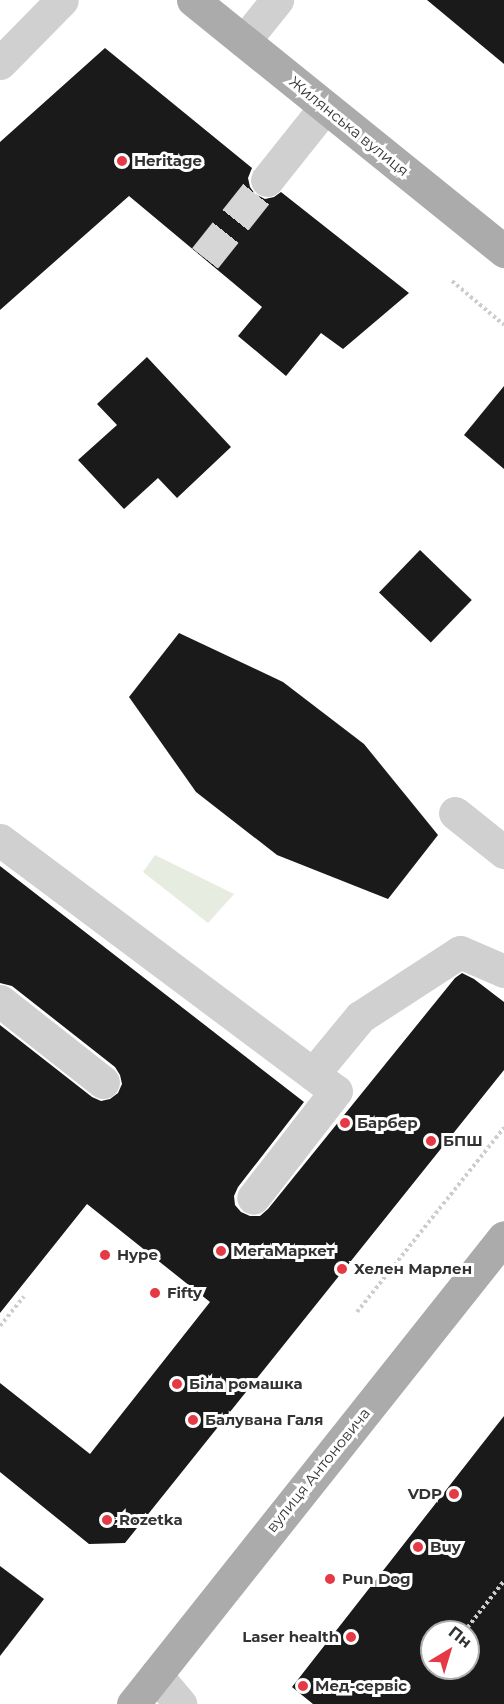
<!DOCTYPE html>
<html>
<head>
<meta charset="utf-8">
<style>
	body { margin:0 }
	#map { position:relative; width:504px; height:1704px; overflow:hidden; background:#fff; font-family:Montserrat,sans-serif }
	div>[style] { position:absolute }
	.green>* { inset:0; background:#e6ecdf }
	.building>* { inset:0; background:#1a1a1a; transform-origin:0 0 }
	.minor-tunnel>* { height:33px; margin-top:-16.5px; transform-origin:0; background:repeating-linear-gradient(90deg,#d6d6d6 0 33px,transparent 0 49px) }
	.path>* { height:4px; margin-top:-2px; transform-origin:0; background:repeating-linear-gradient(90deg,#cdcdcd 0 3px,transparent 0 6px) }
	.minor>* { height:33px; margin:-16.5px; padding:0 16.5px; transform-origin:16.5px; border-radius:16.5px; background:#d0d0d0 }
	.major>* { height:33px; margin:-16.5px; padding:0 16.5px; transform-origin:16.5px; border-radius:16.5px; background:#ababab }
	.dots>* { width:16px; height:16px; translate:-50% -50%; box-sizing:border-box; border:3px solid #fff; border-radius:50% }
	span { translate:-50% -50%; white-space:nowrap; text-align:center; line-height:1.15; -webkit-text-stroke:6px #fff; paint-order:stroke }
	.street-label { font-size:15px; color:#333 }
	.poi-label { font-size:15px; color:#333; font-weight:700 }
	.left { translate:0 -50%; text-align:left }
	.right { translate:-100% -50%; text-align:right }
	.north { position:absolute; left:420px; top:1620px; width:60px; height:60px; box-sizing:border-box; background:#fff; border:2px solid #adadad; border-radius:50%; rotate:38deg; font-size:16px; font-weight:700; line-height:24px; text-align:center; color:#333 }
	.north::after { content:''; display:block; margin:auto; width:21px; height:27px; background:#e63946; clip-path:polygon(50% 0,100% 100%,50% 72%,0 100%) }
</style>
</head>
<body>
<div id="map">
	<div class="green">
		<i style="clip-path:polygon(155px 855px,234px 894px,208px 923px,143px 872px)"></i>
	</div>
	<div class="building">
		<i style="clip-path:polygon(427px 0,504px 0,504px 64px)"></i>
		<i style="clip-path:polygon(105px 48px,252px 168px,248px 178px,250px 187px,255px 194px,265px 199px,274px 197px,281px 192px,409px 293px,343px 349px,321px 333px,286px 376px,238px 336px,262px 307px,129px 196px,0 310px,0 142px)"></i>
		<i style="clip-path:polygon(147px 357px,231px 447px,177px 498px,158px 478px,124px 509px,78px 460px,117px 425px,97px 404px)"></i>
		<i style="clip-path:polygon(504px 386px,504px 469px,464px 435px)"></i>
		<i style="left:420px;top:550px;width:72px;height:59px;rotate:44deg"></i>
		<i style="clip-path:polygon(179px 633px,283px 682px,364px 744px,438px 835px,388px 899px,277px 855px,196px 792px,129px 697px)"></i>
		<i style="clip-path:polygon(0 866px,304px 1102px,238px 1187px,234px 1196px,235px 1205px,241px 1212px,250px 1216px,260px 1216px,268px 1209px,455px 978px,462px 973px,474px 979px,504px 1002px,504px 1070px,125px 1543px,89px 1544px,0 1472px,0 1383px,90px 1454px,210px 1302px,87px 1204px,0 1313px,0 1025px,92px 1097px,101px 1101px,110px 1099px,118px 1093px,122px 1084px,120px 1075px,115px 1067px,12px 986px,0 983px)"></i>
		<i style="clip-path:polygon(evenodd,504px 1416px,504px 1704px,313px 1704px,292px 1687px,504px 1416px,432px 1632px,468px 1632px,468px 1668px,432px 1668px,432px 1632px)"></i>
		<i style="clip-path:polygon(0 1566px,44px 1599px,0 1656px)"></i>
	</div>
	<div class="minor-tunnel">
		<i style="left:205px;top:258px;width:100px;rotate:-51.5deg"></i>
	</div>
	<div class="path">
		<i style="left:452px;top:281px;width:68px;rotate:40.2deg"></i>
		<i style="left:357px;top:1312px;width:236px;rotate:-51.4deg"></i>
		<i style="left:0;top:1326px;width:38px;rotate:-51deg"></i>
		<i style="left:464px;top:1632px;width:65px;rotate:-51.9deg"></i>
		<i style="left:445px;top:1668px;width:11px;rotate:90deg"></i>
	</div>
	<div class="minor">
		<i style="left:244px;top:41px;width:53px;rotate:-51.2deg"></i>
		<i style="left:0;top:63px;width:88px;rotate:-45.5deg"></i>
		<i style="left:267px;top:180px;width:93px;rotate:-51.5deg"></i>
		<i style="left:455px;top:813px;width:63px;rotate:38.5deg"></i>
		<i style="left:0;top:840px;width:419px;rotate:36.8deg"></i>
		<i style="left:336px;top:1091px;width:135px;rotate:127.8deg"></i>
		<i style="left:0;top:1001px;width:131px;rotate:38.2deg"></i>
		<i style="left:313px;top:1074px;width:74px;rotate:-50.5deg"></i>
		<i style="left:360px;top:1017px;width:119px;rotate:-33deg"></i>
		<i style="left:460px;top:952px;width:48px;rotate:23.4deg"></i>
		<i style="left:156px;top:1675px;width:38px;rotate:50deg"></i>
	</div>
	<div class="major">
		<i style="left:193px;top:0;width:400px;rotate:38.9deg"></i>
		<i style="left:133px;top:1704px;width:596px;rotate:-51.54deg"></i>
	</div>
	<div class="dots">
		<i style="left:122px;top:161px;background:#e63946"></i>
		<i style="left:345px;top:1123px;background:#e63946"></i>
		<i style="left:431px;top:1141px;background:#e63946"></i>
		<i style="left:221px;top:1251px;background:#e63946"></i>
		<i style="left:105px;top:1255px;background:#e63946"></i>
		<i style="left:342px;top:1269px;background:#e63946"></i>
		<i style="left:155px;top:1293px;background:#e63946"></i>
		<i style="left:177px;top:1384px;background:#e63946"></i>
		<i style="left:193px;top:1420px;background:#e63946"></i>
		<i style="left:454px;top:1494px;background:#e63946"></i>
		<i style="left:107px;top:1520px;background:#e63946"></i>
		<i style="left:418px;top:1547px;background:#e63946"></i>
		<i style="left:330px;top:1579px;background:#e63946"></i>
		<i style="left:351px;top:1637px;background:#e63946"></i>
		<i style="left:303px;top:1686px;background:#e63946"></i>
	</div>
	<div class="street-label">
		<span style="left:349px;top:126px;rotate:39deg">Жилянська вулиця</span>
		<span style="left:318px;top:1470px;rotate:-51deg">вулиця Антоновича</span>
	</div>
	<div class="poi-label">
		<span class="left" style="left:134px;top:161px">Heritage</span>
		<span class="left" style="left:357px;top:1123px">Барбер</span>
		<span class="left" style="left:443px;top:1141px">БПШ</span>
		<span class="left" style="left:233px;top:1251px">МегаМаркет</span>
		<span class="left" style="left:117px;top:1255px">Hype</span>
		<span class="left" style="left:354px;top:1269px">Хелен Марлен</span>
		<span class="left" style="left:167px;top:1293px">Fifty</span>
		<span class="left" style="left:189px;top:1384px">Біла ромашка</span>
		<span class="left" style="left:205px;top:1420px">Балувана Галя</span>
		<span class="right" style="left:442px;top:1494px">VDP</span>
		<span class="left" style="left:119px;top:1520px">Rozetka</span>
		<span class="left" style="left:430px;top:1547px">Buy</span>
		<span class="left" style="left:342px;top:1579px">Pun Dog</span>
		<span class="right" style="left:339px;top:1637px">Laser health</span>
		<span class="left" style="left:315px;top:1686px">Мед-сервіс</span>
	</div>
	<div class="north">Пн</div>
</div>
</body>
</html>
